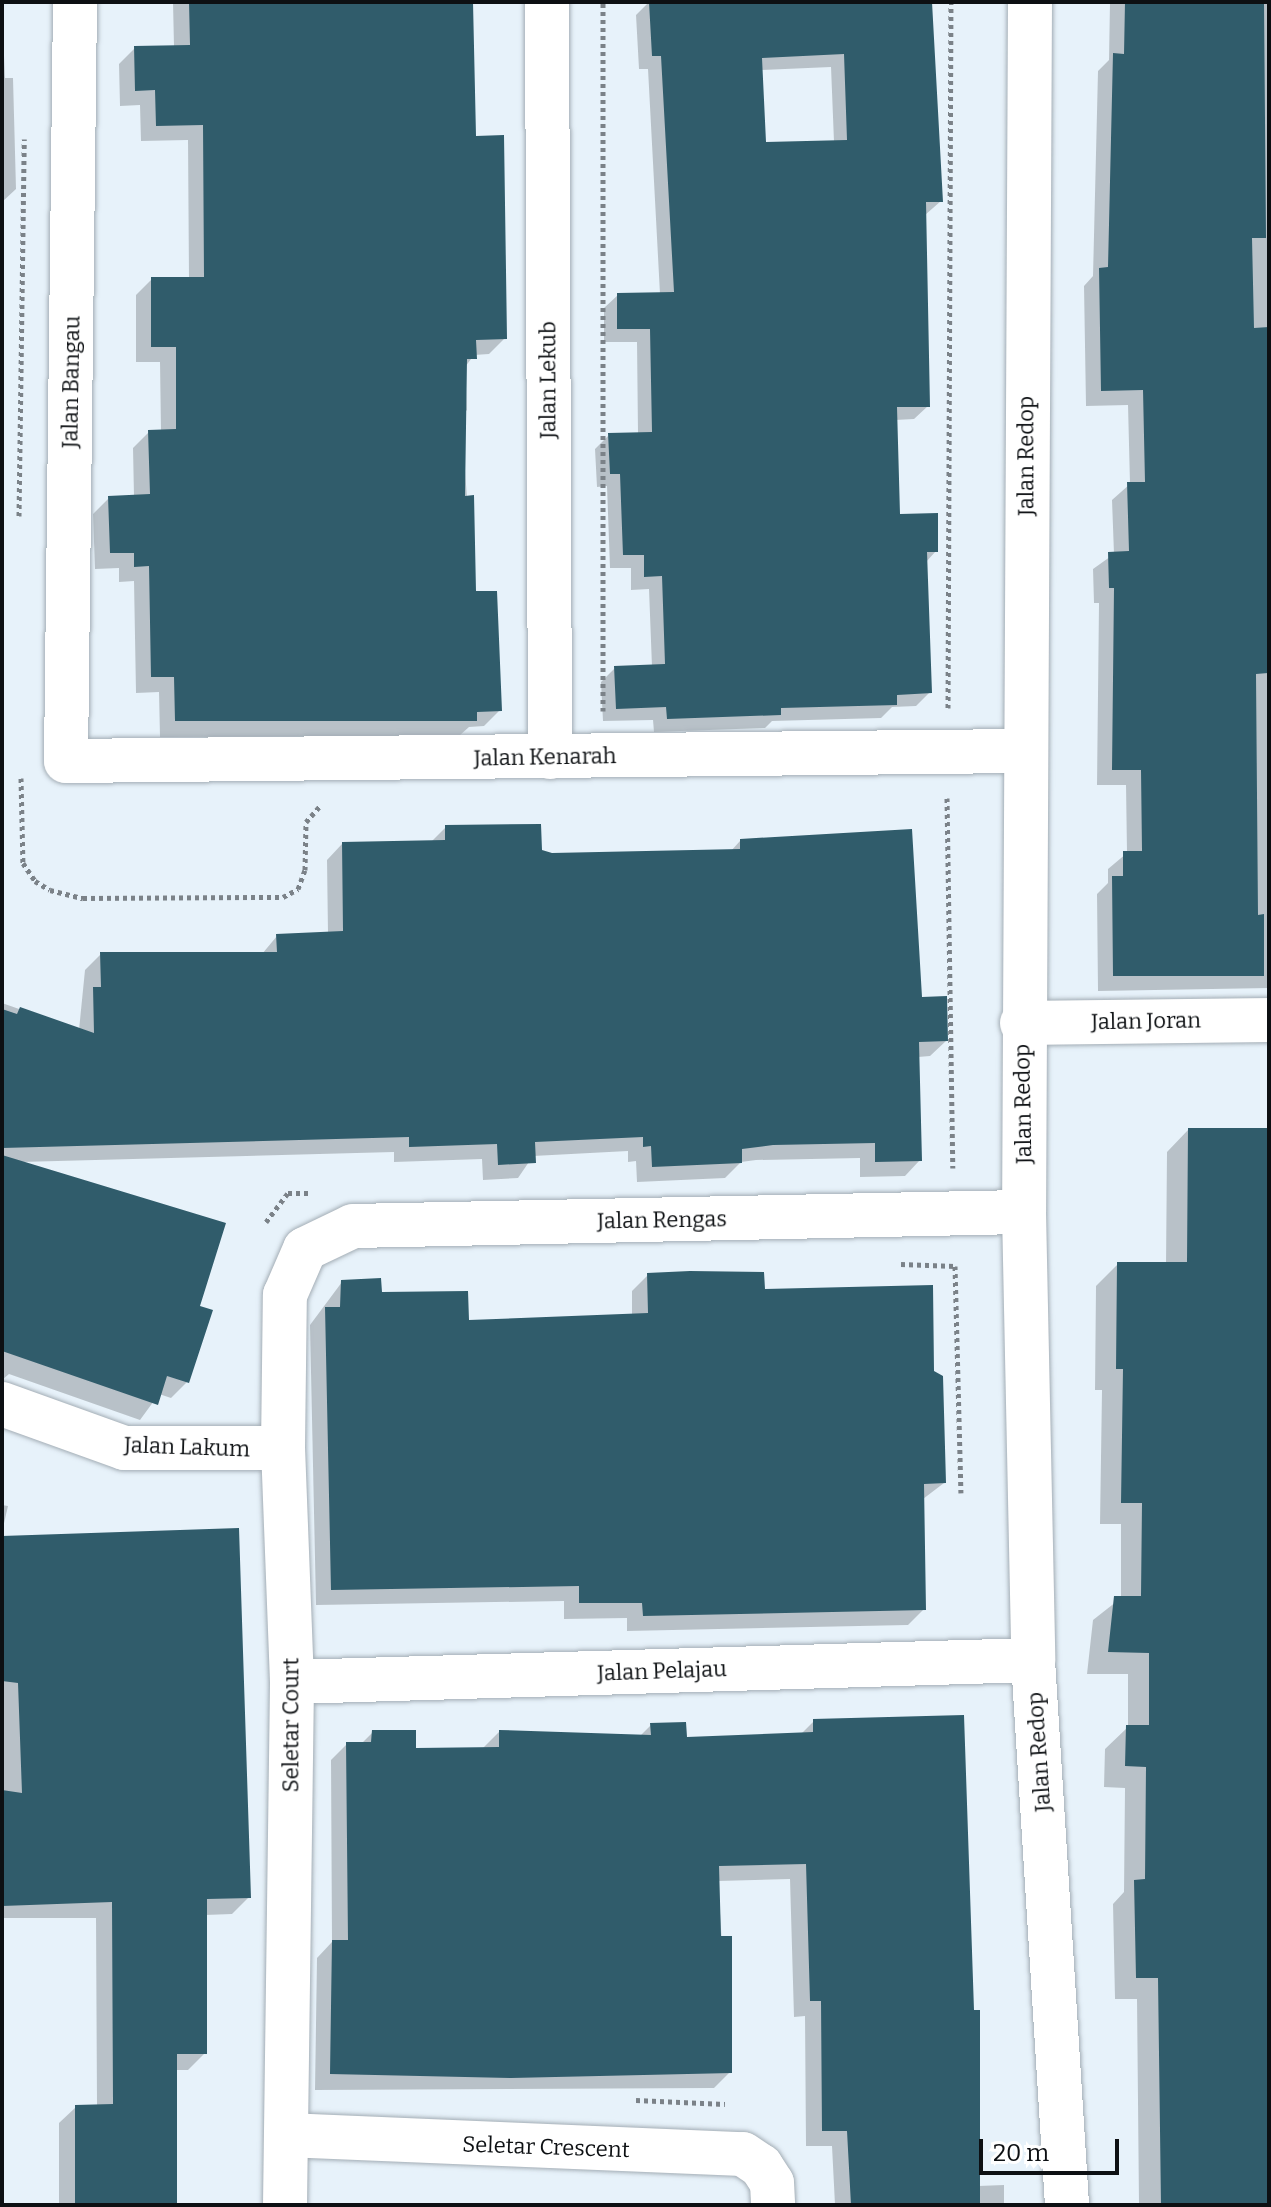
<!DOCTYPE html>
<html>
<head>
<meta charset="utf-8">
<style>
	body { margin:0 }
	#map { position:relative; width:1271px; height:2207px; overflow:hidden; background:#e7f2fa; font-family:Bitter,serif }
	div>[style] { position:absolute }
	.shadow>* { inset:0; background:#0003 }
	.building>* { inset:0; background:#305c6b }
	.path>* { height:5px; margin-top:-2.5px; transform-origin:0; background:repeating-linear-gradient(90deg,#7b8288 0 4px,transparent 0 8px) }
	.roads { filter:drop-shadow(0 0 2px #a3adb5) drop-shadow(0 0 2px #a3adb5) }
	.minor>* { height:44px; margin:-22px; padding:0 22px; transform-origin:22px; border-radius:22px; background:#fff }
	span { translate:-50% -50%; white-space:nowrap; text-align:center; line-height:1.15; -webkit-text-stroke:8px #fff; paint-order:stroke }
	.street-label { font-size:22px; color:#0d1013 }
	.frame { position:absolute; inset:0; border:4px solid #0d1013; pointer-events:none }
	.scale { position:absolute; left:979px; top:2139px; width:140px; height:36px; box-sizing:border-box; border:4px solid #0d1013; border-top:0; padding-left:10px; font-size:24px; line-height:28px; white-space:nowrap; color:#0d1013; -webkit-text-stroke:6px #fff; paint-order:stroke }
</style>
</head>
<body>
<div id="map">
	<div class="shadow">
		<i style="clip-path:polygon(173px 2px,471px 2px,474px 138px,505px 338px,489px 354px,474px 355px,465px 367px,467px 410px,461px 416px,474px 593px,500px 710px,484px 726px,469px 727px,459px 736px,160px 737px,159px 692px,136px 693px,134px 581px,119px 582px,119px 568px,95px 569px,93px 514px,109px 498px,134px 497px,133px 448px,149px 432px,161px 432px,160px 362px,136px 362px,136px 295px,152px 279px,189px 279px,188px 140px,141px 141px,140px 105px,120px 106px,119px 64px,135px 48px,174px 47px)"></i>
		<i style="clip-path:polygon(evenodd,649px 2px,931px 2px,941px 201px,925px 215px,928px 406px,914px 419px,895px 420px,898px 516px,936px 551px,926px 562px,930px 692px,916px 706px,892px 707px,881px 718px,772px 721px,765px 728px,654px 732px,653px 720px,603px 721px,601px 682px,615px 668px,652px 667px,649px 589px,631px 590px,631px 568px,610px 568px,607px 486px,597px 487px,595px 449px,609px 435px,638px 434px,637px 342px,604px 342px,604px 308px,618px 295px,660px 294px,648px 69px,639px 69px,636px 15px,649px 2px,831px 67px,834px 142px,764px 144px,760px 70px,831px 67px)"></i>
		<i style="clip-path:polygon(1110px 2px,1269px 2px,1269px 988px,1098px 991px,1097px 894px,1108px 883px,1108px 869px,1127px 853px,1126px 785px,1097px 785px,1099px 603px,1094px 603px,1093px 569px,1114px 554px,1112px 500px,1130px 484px,1128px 405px,1086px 406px,1084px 286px,1093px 276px,1098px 71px,1109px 60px)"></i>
		<i style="clip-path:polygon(2px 10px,5px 78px,13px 78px,16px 189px,2px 202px)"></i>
		<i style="clip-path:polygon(446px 827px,551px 855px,730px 852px,740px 841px,920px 999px,946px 1041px,930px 1056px,918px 1057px,920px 1160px,905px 1176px,860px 1177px,860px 1158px,756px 1160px,741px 1162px,725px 1178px,637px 1182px,636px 1161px,628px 1162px,628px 1151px,533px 1156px,518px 1178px,483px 1180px,482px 1159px,394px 1162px,394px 1152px,20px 1162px,198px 1308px,187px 1382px,171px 1398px,159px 1394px,140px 1420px,9px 1374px,2px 1380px,2px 1003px,79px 1030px,85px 970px,101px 954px,262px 954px,277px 936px,328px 934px,327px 860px,342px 844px,430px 843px)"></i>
		<i style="clip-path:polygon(1188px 1130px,1269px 1130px,1269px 2205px,1139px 2205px,1137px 1999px,1115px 1999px,1113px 1904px,1124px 1892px,1125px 1788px,1104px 1787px,1105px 1749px,1128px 1727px,1128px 1674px,1087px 1674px,1093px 1620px,1121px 1598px,1121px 1524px,1100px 1524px,1102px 1390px,1095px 1390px,1096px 1286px,1118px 1264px,1166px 1264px,1167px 1152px)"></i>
		<i style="clip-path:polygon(648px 1275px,763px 1291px,932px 1372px,944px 1483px,923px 1499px,924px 1609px,908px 1625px,627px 1631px,627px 1618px,564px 1619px,564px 1601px,316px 1605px,310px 1325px,342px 1282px,467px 1322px,632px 1315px,632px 1291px)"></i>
		<i style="clip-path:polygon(2px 1505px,8px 1506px,2px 1532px)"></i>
		<i style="clip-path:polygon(2px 1538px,249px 1897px,232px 1914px,205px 1915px,205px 2053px,188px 2070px,175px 2070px,176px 2205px,59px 2205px,59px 2123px,76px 2107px,97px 2106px,96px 1918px,2px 1918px)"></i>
		<i style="clip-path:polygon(814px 1721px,978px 2186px,1004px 2185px,1004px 2205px,835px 2205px,832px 2146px,806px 2146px,805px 2016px,794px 2017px,790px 1879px,718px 1881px,730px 2072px,714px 2088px,315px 2090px,317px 1958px,332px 1942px,331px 1760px,347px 1744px,361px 1744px,373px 1732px,414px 1751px,482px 1749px,499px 1732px,640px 1736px,651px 1725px,685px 1739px,800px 1735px)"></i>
	</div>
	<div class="building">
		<i style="clip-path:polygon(189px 2px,473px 2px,476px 136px,504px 135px,507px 339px,476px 340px,477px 359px,467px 359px,465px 496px,474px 495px,476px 591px,497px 591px,502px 711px,477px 712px,477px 721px,175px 721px,174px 677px,151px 677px,149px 566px,134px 567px,134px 553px,110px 553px,108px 496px,150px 494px,148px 430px,176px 429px,176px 347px,151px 347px,151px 277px,204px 277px,203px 125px,156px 126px,155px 90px,135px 91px,134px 46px,190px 45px)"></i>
		<i style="clip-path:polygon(evenodd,649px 2px,932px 2px,943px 202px,926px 202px,930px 407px,897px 407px,900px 514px,938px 513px,938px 552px,927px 552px,932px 693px,897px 695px,897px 705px,781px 708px,781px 715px,667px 719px,666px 707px,616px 709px,614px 666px,665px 664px,662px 576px,644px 577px,644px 555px,623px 555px,620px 474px,610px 474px,608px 433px,652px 432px,650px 329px,617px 329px,617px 293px,674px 292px,661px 56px,652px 56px,649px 2px,844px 54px,847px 140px,766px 142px,762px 58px,844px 54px)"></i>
		<i style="clip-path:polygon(1125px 2px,1264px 2px,1266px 238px,1252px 238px,1254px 328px,1269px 327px,1268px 673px,1256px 674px,1258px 915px,1264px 914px,1264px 976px,1113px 976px,1112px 876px,1123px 876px,1123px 851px,1142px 851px,1141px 770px,1112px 770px,1114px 588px,1109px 588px,1108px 552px,1129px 551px,1127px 482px,1145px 482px,1143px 390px,1101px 391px,1099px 268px,1108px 267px,1113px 53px,1124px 54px)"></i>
		<i style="clip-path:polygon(541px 824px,542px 850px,552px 853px,740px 849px,740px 839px,912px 829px,922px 997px,947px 996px,948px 1041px,919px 1042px,922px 1161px,875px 1162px,875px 1143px,773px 1145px,742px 1149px,742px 1163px,652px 1167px,651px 1146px,643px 1147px,643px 1137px,535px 1142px,536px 1163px,498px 1165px,497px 1144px,409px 1147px,409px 1137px,2px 1148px,2px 1009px,17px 1014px,20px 1007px,94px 1033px,93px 987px,101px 987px,100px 952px,277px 952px,276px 934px,343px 931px,342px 842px,445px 840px,445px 825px)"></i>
		<i style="clip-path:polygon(1188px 1128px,1269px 1128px,1269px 2205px,1161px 2205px,1158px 1978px,1136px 1978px,1134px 1880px,1145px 1879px,1146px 1767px,1125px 1766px,1126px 1725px,1149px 1725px,1149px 1653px,1108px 1652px,1114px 1596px,1141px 1596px,1142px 1503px,1121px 1503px,1123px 1369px,1116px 1369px,1117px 1262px,1187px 1262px)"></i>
		<i style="clip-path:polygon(2px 1155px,226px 1223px,200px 1306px,213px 1310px,189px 1383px,167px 1376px,158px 1405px,2px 1351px)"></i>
		<i style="clip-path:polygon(690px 1271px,764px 1272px,765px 1289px,933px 1285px,934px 1371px,943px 1376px,946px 1483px,924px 1484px,926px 1610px,643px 1616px,642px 1603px,579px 1603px,579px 1586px,331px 1590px,325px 1307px,340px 1307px,341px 1280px,381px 1278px,382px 1292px,468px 1291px,469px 1320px,648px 1313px,647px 1273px)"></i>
		<i style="clip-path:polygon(239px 1528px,251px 1898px,207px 1899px,207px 2054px,177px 2054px,177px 2205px,75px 2205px,75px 2105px,113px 2104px,112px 1902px,2px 1906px,2px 1790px,22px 1793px,18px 1683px,2px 1681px,2px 1536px)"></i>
		<i style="clip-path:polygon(964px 1715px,974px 2010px,980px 2010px,980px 2205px,851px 2205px,847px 2131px,822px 2131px,821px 2001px,810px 2001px,806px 1864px,719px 1866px,721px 1936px,732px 1936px,732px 2073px,511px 2078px,330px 2074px,332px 1940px,348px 1940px,346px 1742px,371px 1742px,372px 1730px,416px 1730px,416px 1748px,499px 1747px,499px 1730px,651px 1735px,650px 1723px,686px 1722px,687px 1737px,813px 1732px,813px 1719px)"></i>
	</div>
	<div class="path">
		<i style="left:19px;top:516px;width:377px;rotate:-89.2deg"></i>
		<i style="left:948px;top:708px;width:706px;rotate:-89.76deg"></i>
		<i style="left:603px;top:711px;width:709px;rotate:-90deg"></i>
		<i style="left:21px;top:778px;width:85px;rotate:88.7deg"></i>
		<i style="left:23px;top:863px;width:22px;rotate:56deg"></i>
		<i style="left:35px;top:881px;width:17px;rotate:31deg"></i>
		<i style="left:50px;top:890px;width:34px;rotate:14deg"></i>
		<i style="left:83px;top:898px;width:200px;rotate:-0.3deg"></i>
		<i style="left:283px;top:897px;width:17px;rotate:-28deg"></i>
		<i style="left:298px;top:889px;width:20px;rotate:-70deg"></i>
		<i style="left:305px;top:870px;width:48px;rotate:-88.8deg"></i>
		<i style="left:306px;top:822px;width:23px;rotate:-49deg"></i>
		<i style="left:947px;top:798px;width:370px;rotate:89.1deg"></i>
		<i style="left:266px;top:1222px;width:36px;rotate:-53deg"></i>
		<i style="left:288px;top:1193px;width:24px"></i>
		<i style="left:901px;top:1264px;width:54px;rotate:2.1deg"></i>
		<i style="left:955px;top:1266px;width:227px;rotate:88.5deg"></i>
		<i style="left:636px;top:2100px;width:89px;rotate:2.6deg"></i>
	</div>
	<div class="roads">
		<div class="minor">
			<i style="left:75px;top:2px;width:759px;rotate:90.68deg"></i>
			<i style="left:66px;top:761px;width:958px;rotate:-0.6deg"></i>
			<i style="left:547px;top:2px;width:755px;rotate:89.77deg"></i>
			<i style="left:1030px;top:2px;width:1210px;rotate:90.28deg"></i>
			<i style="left:1024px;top:1212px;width:448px;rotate:88.8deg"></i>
			<i style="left:1033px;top:1660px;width:546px;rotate:86.43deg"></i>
			<i style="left:1022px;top:1023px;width:247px;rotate:-0.7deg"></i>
			<i style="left:2px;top:1404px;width:130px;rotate:19.8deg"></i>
			<i style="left:124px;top:1448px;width:159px"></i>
			<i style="left:292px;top:1682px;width:741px;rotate:-1.7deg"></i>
			<i style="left:286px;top:2135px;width:457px;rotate:2.4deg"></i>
			<i style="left:743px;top:2154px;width:22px;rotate:34deg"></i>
			<i style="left:761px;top:2166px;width:20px;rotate:57deg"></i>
			<i style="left:772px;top:2183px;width:22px;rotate:87deg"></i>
			<i style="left:285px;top:2205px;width:523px;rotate:-89.23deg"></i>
			<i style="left:292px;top:1682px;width:234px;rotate:-92.2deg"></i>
			<i style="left:283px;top:1448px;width:153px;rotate:-89.3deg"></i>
			<i style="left:285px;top:1295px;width:50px;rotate:-66.5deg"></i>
			<i style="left:305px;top:1249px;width:53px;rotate:-25.6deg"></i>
			<i style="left:353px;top:1226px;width:671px;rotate:-1.2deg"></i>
		</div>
	</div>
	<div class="street-label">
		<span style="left:548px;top:380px;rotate:-90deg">Jalan Lekub</span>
		<span style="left:71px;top:382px;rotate:-89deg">Jalan Bangau</span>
		<span style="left:1026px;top:456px;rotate:-90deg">Jalan Redop</span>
		<span style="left:545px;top:757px;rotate:-1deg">Jalan Kenarah</span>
		<span style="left:1146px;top:1021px;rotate:-1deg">Jalan Joran</span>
		<span style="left:1023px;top:1104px;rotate:-91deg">Jalan Redop</span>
		<span style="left:662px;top:1220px;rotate:-1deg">Jalan Rengas</span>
		<span style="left:187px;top:1447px;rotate:2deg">Jalan Lakum</span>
		<span style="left:662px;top:1671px;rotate:-2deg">Jalan Pelajau</span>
		<span style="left:291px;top:1725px;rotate:-90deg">Seletar Court</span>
		<span style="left:1039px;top:1752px;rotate:-94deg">Jalan Redop</span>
		<span style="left:546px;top:2147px;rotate:2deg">Seletar Crescent</span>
	</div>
	<div class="frame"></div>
	<div class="scale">20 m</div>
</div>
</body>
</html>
